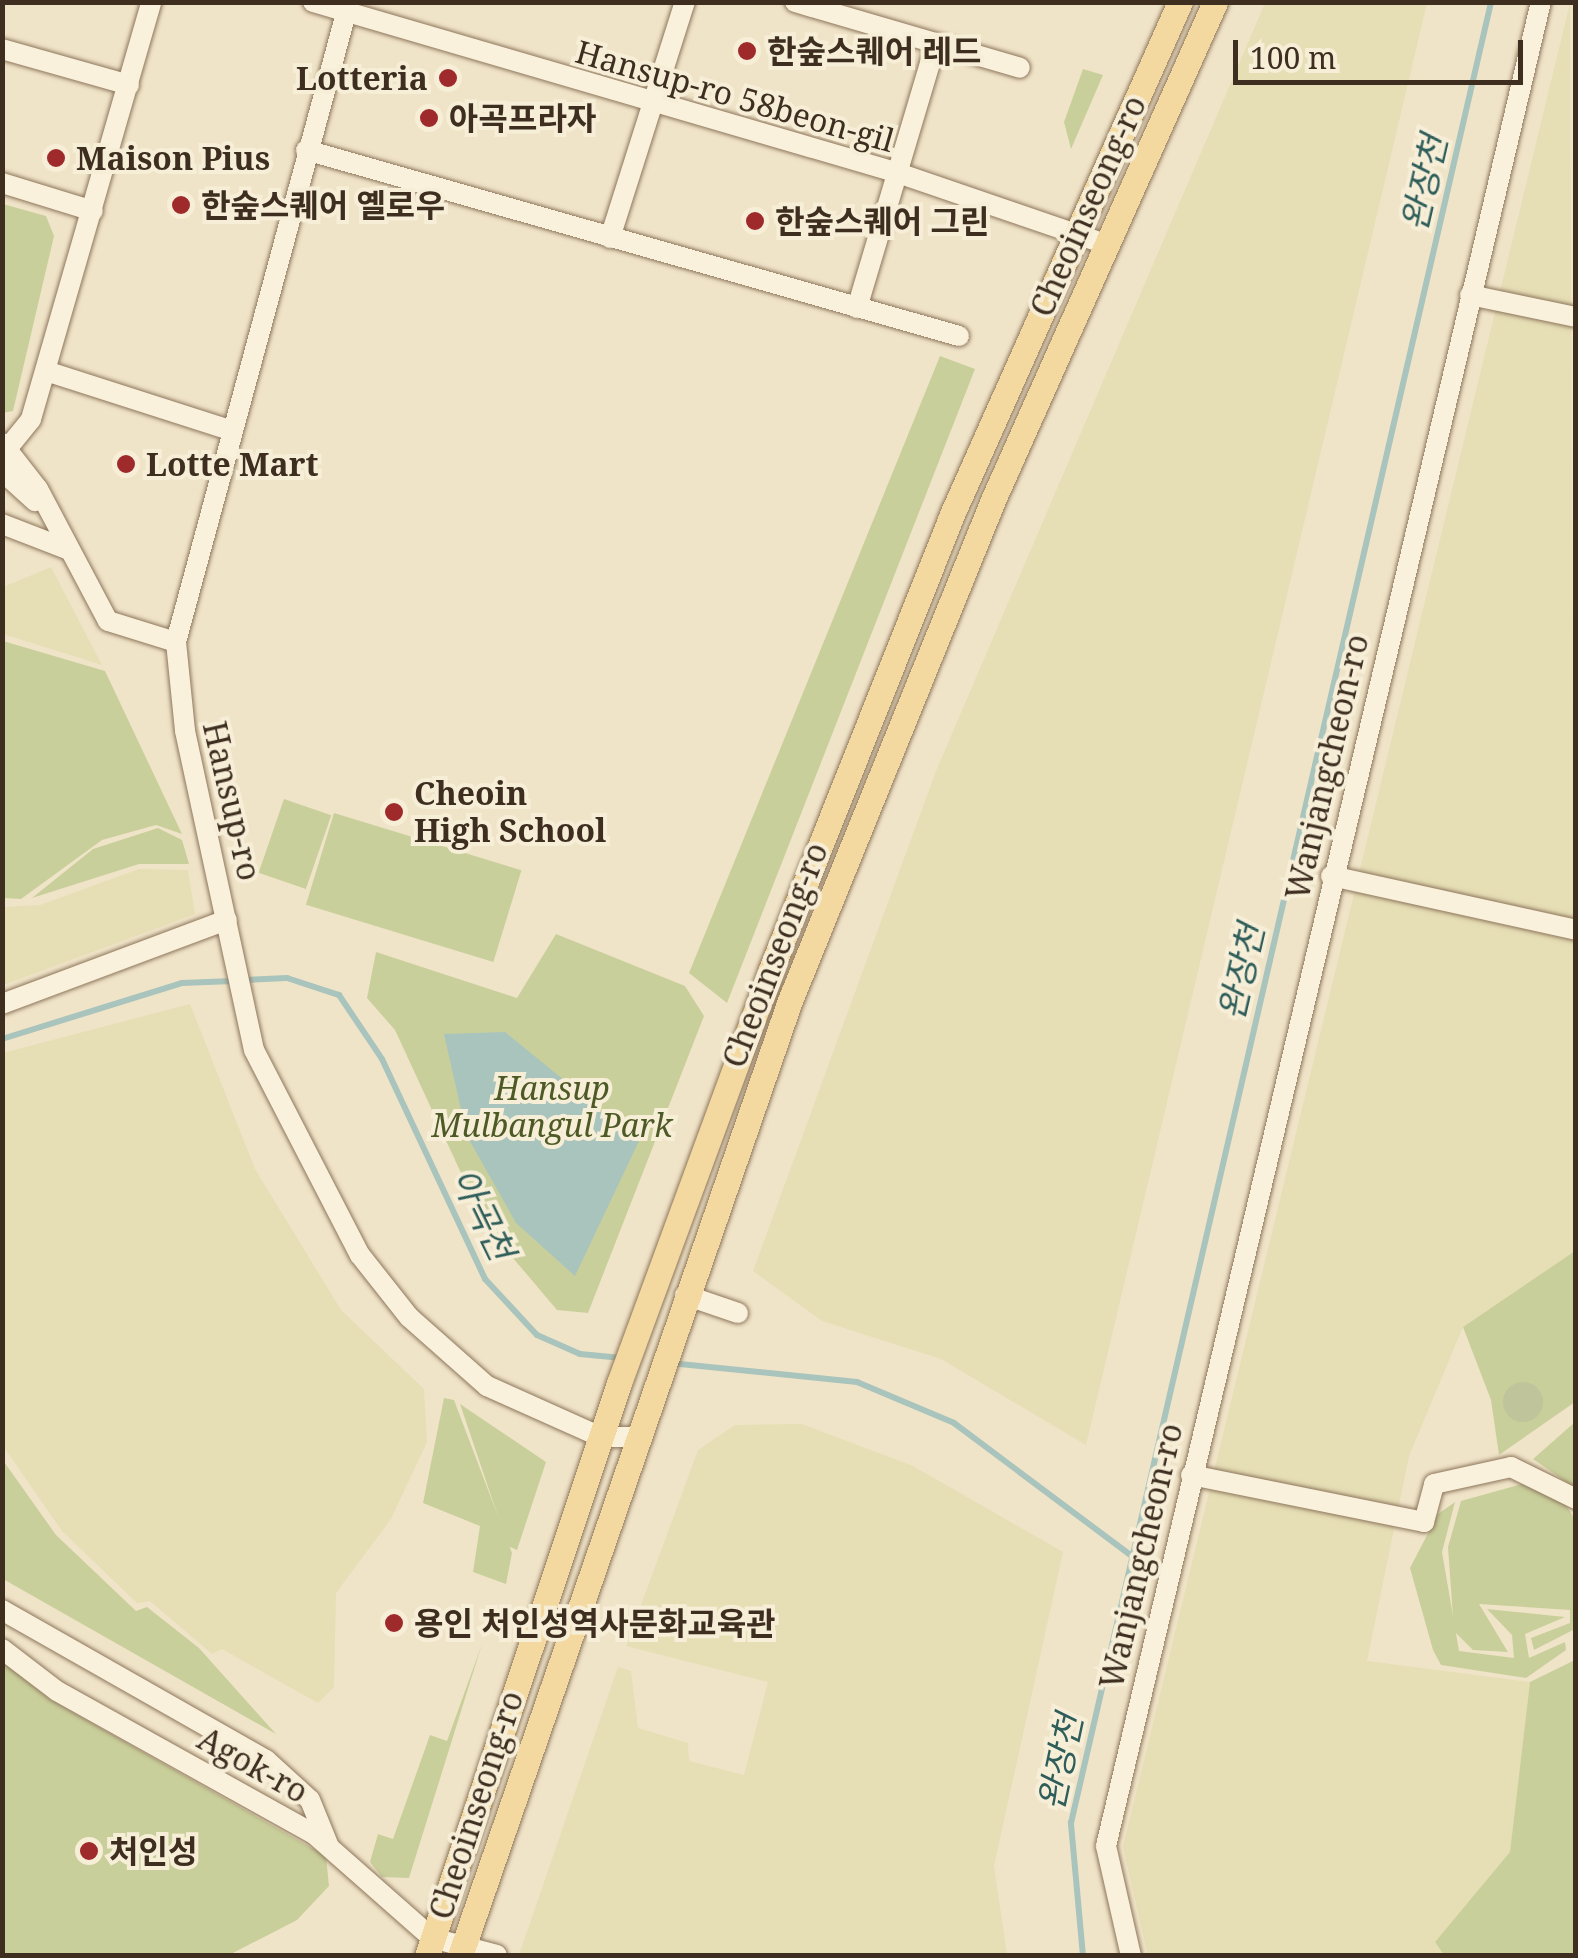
<!DOCTYPE html>
<html>
<head>
<meta charset="utf-8">
<style>
	body { margin:0 }
	#map { position:relative; width:1578px; height:1958px; overflow:hidden; background:#f0e4c8; font-family:"Noto Serif","Noto Sans KR",serif }
	div>[style] { position:absolute }
	.farmland>* { inset:0; background:#e6deb5 }
	.green>* { inset:0; background:#c9cf9b; transform-origin:0 0 }
	.cemetery>* { inset:0; background:#bfc49a }
	.round { border-radius:50% }
	.water>* { inset:0; background:#a9c4bc }
	.stream>* { height:6px; margin:-3px; padding:0 3px; transform-origin:3px; border-radius:3px; background:#a9c4bc }
	.roads { filter:drop-shadow(0 0 2px #8d765c) drop-shadow(0 0 2px #8d765c) }
	.minor>* { height:20px; margin:-10px; padding:0 10px; transform-origin:10px; border-radius:10px; background:#faf1dc }
	.major>* { height:25px; margin:-12.5px; padding:0 12.5px; transform-origin:12.5px; border-radius:12.5px; background:#f3d9a0 }
	.dots>* { width:28px; height:28px; translate:-50% -50%; box-sizing:border-box; border:5px solid #f7eed8; border-radius:50% }
	span { translate:-50% -50%; white-space:nowrap; text-align:center; line-height:1.15; -webkit-text-stroke:8px #f7eed8; paint-order:stroke }
	.poi-label { font-size:32px; color:#3d2e20; font-weight:700 }
	.left { translate:0 -50%; text-align:left }
	.right { translate:-100% -50%; text-align:right }
	.street-label { font-size:32px; color:#3d2e20 }
	.park-label { font-size:32px; color:#4d5a26; font-style:italic }
	.water-label { font-size:35px; color:#2f5d5a; font-style:italic }
	.frame { position:absolute; inset:0; border:5px solid #3d2e20; pointer-events:none }
	.scale { position:absolute; left:1233px; top:40px; width:290px; height:45px; box-sizing:border-box; border:5px solid #3d2e20; border-top:0; padding-left:12px; font-size:30px; line-height:35px; white-space:nowrap; color:#3d2e20; -webkit-text-stroke:8px #f7eed8; paint-order:stroke }
</style>
</head>
<body>
<div id="map">
	<div class="farmland">
		<i style="clip-path:polygon(1265px 3px,1427px 3px,1086px 1445px,941px 1359px,822px 1321px,753px 1271px,936px 771px)"></i>
		<i style="clip-path:polygon(1570px 3px,1575px 1251px,1463px 1327px,1409px 1456px,1367px 1661px,1530px 1682px,1510px 1853px,1435px 1942px,1444px 1955px,1148px 1956px,1123px 1847px)"></i>
		<i style="clip-path:polygon(51px 567px,102px 665px,3px 634px,3px 587px)"></i>
		<i style="clip-path:polygon(139px 869px,188px 870px,195px 914px,3px 985px,3px 907px,40px 905px)"></i>
		<i style="clip-path:polygon(190px 1004px,255px 1169px,341px 1310px,424px 1389px,427px 1442px,391px 1519px,336px 1593px,334px 1687px,318px 1703px,222px 1649px,212px 1654px,150px 1601px,137px 1603px,62px 1531px,3px 1446px,3px 1053px)"></i>
		<i style="clip-path:polygon(802px 1424px,913px 1466px,1063px 1552px,994px 1866px,1007px 1955px,519px 1955px,618px 1667px,631px 1671px,638px 1728px,688px 1743px,689px 1761px,744px 1775px,768px 1682px,626px 1646px,698px 1450px,735px 1425px)"></i>
	</div>
	<div class="green">
		<i style="clip-path:polygon(1083px 69px,1103px 75px,1071px 149px,1064px 122px)"></i>
		<i style="clip-path:polygon(3px 204px,46px 216px,54px 236px,13px 411px,3px 413px)"></i>
		<i style="clip-path:polygon(940px 356px,975px 369px,727px 1003px,689px 973px)"></i>
		<i style="clip-path:polygon(3px 641px,105px 671px,182px 834px,156px 825px,102px 840px,21px 899px,3px 898px)"></i>
		<i style="left:284px;top:799px;width:50px;height:78px;rotate:19deg"></i>
		<i style="left:334px;top:813px;width:196px;height:96px;rotate:17deg"></i>
		<i style="clip-path:polygon(158px 828px,182px 840px,189px 864px,139px 864px,32px 898px,93px 849px)"></i>
		<i style="clip-path:polygon(556px 934px,685px 986px,704px 1016px,588px 1313px,557px 1310px,485px 1225px,395px 1030px,367px 998px,376px 952px,517px 998px)"></i>
		<i style="clip-path:polygon(1575px 1251px,1575px 1402px,1499px 1455px,1491px 1400px,1463px 1327px)"></i>
		<i style="clip-path:polygon(444px 1398px,454px 1400px,512px 1553px,506px 1584px,473px 1572px,480px 1526px,423px 1503px)"></i>
		<i style="clip-path:polygon(460px 1404px,546px 1462px,517px 1550px,508px 1546px)"></i>
		<i style="clip-path:polygon(1575px 1422px,1575px 1488px,1533px 1459px)"></i>
		<i style="clip-path:polygon(2px 1459px,56px 1535px,136px 1611px,147px 1607px,199px 1648px,276px 1734px,3px 1579px)"></i>
		<i style="clip-path:polygon(1522px 1484px,1560px 1497px,1575px 1519px,1575px 1629px,1534px 1650px,1531px 1638px,1570px 1623px,1570px 1610px,1479px 1604px,1508px 1652px,1473px 1650px,1454px 1631px,1448px 1547px,1461px 1501px)"></i>
		<i style="clip-path:polygon(1455px 1502px,1442px 1552px,1459px 1651px,1514px 1658px,1512px 1635px,1487px 1609px,1565px 1617px,1525px 1634px,1529px 1658px,1565px 1642px,1566px 1650px,1526px 1678px,1441px 1665px,1433px 1650px,1410px 1568px,1438px 1514px)"></i>
		<i style="clip-path:polygon(482px 1644px,409px 1878px,382px 1877px,370px 1862px,378px 1834px,393px 1839px,430px 1735px,447px 1741px)"></i>
		<i style="clip-path:polygon(1575px 1660px,1575px 1955px,1444px 1955px,1435px 1942px,1510px 1852px,1530px 1682px)"></i>
		<i style="clip-path:polygon(2px 1662px,51px 1700px,326px 1856px,329px 1886px,297px 1920px,229px 1955px,3px 1955px)"></i>
	</div>
	<div class="cemetery">
		<i class="round" style="left:1503px;top:1382px;width:40px;height:40px"></i>
	</div>
	<div class="water">
		<i style="clip-path:polygon(505px 1032px,639px 1141px,575px 1276px,516px 1223px,467px 1136px,444px 1034px)"></i>
	</div>
	<div class="stream">
		<i style="left:245px;top:980px;width:42px;rotate:-2.7deg"></i>
		<i style="left:287px;top:978px;width:55px;rotate:18.1deg"></i>
		<i style="left:339px;top:995px;width:77px;rotate:56.1deg"></i>
		<i style="left:382px;top:1059px;width:243px;rotate:64.9deg"></i>
		<i style="left:485px;top:1279px;width:76px;rotate:47.1deg"></i>
		<i style="left:537px;top:1335px;width:47px;rotate:23.8deg"></i>
		<i style="left:580px;top:1354px;width:42px;rotate:5.4deg"></i>
		<i style="left:2px;top:1039px;width:189px;rotate:-17.3deg"></i>
		<i style="left:182px;top:983px;width:51px;rotate:-2.2deg"></i>
		<i style="left:670px;top:1363px;width:188px;rotate:5.8deg"></i>
		<i style="left:857px;top:1382px;width:105px;rotate:22.9deg"></i>
		<i style="left:954px;top:1423px;width:222px;rotate:36.8deg"></i>
		<i style="left:1083px;top:1956px;width:134px;rotate:-95.2deg"></i>
		<i style="left:1071px;top:1823px;width:1869px;rotate:-77.01deg"></i>
	</div>
	<div class="roads">
		<div class="minor">
			<i style="left:313px;top:2px;width:606px;rotate:16.28deg"></i>
			<i style="left:895px;top:172px;width:222px;rotate:18.9deg"></i>
			<i style="left:349px;top:2px;width:663px;rotate:105.13deg"></i>
			<i style="left:176px;top:642px;width:89px;rotate:84.2deg"></i>
			<i style="left:185px;top:731px;width:326px;rotate:77.8deg"></i>
			<i style="left:254px;top:1050px;width:231px;rotate:62.7deg"></i>
			<i style="left:360px;top:1255px;width:79px;rotate:51.7deg"></i>
			<i style="left:409px;top:1317px;width:104px;rotate:41.5deg"></i>
			<i style="left:487px;top:1386px;width:125px;rotate:24.1deg"></i>
			<i style="left:601px;top:1437px;width:33px"></i>
			<i style="left:795px;top:2px;width:234px;rotate:16.3deg"></i>
			<i style="left:2px;top:49px;width:132px;rotate:15.8deg"></i>
			<i style="left:306px;top:150px;width:679px;rotate:15.9deg"></i>
			<i style="left:2px;top:183px;width:95px;rotate:17.1deg"></i>
			<i style="left:610px;top:238px;width:248px;rotate:-72.4deg"></i>
			<i style="left:1470px;top:295px;width:108px;rotate:11.7deg"></i>
			<i style="left:857px;top:308px;width:273px;rotate:-73.4deg"></i>
			<i style="left:46px;top:371px;width:196px;rotate:17.8deg"></i>
			<i style="left:2px;top:443px;width:58px;rotate:52deg"></i>
			<i style="left:38px;top:489px;width:149px;rotate:62.1deg"></i>
			<i style="left:108px;top:621px;width:71px;rotate:17.2deg"></i>
			<i style="left:7px;top:449px;width:38px;rotate:-51deg"></i>
			<i style="left:31px;top:419px;width:434px;rotate:-73.9deg"></i>
			<i style="left:2px;top:471px;width:45px;rotate:42.3deg"></i>
			<i style="left:2px;top:524px;width:72px;rotate:21.2deg"></i>
			<i style="left:1331px;top:876px;width:251px;rotate:12.4deg"></i>
			<i style="left:2px;top:1004px;width:240px;rotate:-20.5deg"></i>
			<i style="left:685px;top:1295px;width:56px;rotate:18.8deg"></i>
			<i style="left:1191px;top:1475px;width:238px;rotate:11.4deg"></i>
			<i style="left:1424px;top:1522px;width:39px;rotate:-75deg"></i>
			<i style="left:1434px;top:1484px;width:79px;rotate:-12.4deg"></i>
			<i style="left:1511px;top:1467px;width:72px;rotate:26.2deg"></i>
			<i style="left:2px;top:1610px;width:304px;rotate:29.6deg"></i>
			<i style="left:266px;top:1760px;width:59px;rotate:42.3deg"></i>
			<i style="left:310px;top:1800px;width:48px;rotate:67.8deg"></i>
			<i style="left:2px;top:1649px;width:69px;rotate:37.4deg"></i>
			<i style="left:57px;top:1691px;width:294px;rotate:29.1deg"></i>
			<i style="left:314px;top:1834px;width:157px;rotate:41.4deg"></i>
			<i style="left:432px;top:1938px;width:67px;rotate:14.7deg"></i>
			<i style="left:1131px;top:1956px;width:113px;rotate:-102.8deg"></i>
			<i style="left:1106px;top:1846px;width:1895px;rotate:-76.73deg"></i>
		</div>
		<div class="major">
			<i style="left:427px;top:1956px;width:604px;rotate:-71.48deg"></i>
			<i style="left:619px;top:1383px;width:438px;rotate:-69.8deg"></i>
			<i style="left:770px;top:972px;width:497px;rotate:-68.3deg"></i>
			<i style="left:954px;top:510px;width:556px;rotate:-66.02deg"></i>
			<i style="left:460px;top:1956px;width:1008px;rotate:-70.95deg"></i>
			<i style="left:789px;top:1003px;width:543px;rotate:-67.92deg"></i>
			<i style="left:993px;top:500px;width:545px;rotate:-65.97deg"></i>
		</div>
	</div>
	<div class="dots">
		<i style="left:747px;top:51px;background:#9e2a2b"></i>
		<i style="left:448px;top:78px;background:#9e2a2b"></i>
		<i style="left:429px;top:118px;background:#9e2a2b"></i>
		<i style="left:56px;top:158px;background:#9e2a2b"></i>
		<i style="left:181px;top:205px;background:#9e2a2b"></i>
		<i style="left:755px;top:221px;background:#9e2a2b"></i>
		<i style="left:126px;top:464px;background:#9e2a2b"></i>
		<i style="left:394px;top:812px;background:#9e2a2b"></i>
		<i style="left:394px;top:1623px;background:#9e2a2b"></i>
		<i style="left:89px;top:1851px;background:#9e2a2b"></i>
	</div>
	<div class="poi-label">
		<span class="left" style="left:767px;top:51px">한숲스퀘어 레드</span>
		<span class="right" style="left:428px;top:78px">Lotteria</span>
		<span class="left" style="left:449px;top:118px">아곡프라자</span>
		<span class="left" style="left:76px;top:158px">Maison Pius</span>
		<span class="left" style="left:201px;top:205px">한숲스퀘어 옐로우</span>
		<span class="left" style="left:775px;top:221px">한숲스퀘어 그린</span>
		<span class="left" style="left:146px;top:464px">Lotte Mart</span>
		<span class="left" style="left:414px;top:812px">Cheoin<br>High School</span>
		<span class="left" style="left:414px;top:1623px">용인 처인성역사문화교육관</span>
		<span class="left" style="left:109px;top:1851px">처인성</span>
	</div>
	<div class="street-label">
		<span style="left:735px;top:96px;rotate:16deg">Hansup-ro 58beon-gil</span>
		<span style="left:1088px;top:206px;rotate:-66deg">Cheoinseong-ro</span>
		<span style="left:1327px;top:767px;rotate:-77deg">Wanjangcheon-ro</span>
		<span style="left:232px;top:801px;rotate:77deg">Hansup-ro</span>
		<span style="left:775px;top:955px;rotate:-69deg">Cheoinseong-ro</span>
		<span style="left:1141px;top:1556px;rotate:-77deg">Wanjangcheon-ro</span>
		<span style="left:253px;top:1765px;rotate:29deg">Agok-ro</span>
		<span style="left:476px;top:1805px;rotate:-72deg">Cheoinseong-ro</span>
	</div>
	<div class="park-label">
		<span style="left:552px;top:1107px">Hansup<br>Mulbangul Park</span>
	</div>
	<div class="water-label">
		<span style="left:1424px;top:183px;rotate:-77deg">완장천</span>
		<span style="left:1241px;top:972px;rotate:-77deg">완장천</span>
		<span style="left:483px;top:1214px;rotate:64deg">아곡천</span>
		<span style="left:1060px;top:1762px;rotate:-78deg">완장천</span>
	</div>
	<div class="frame"></div>
	<div class="scale">100 m</div>
</div>
</body>
</html>
